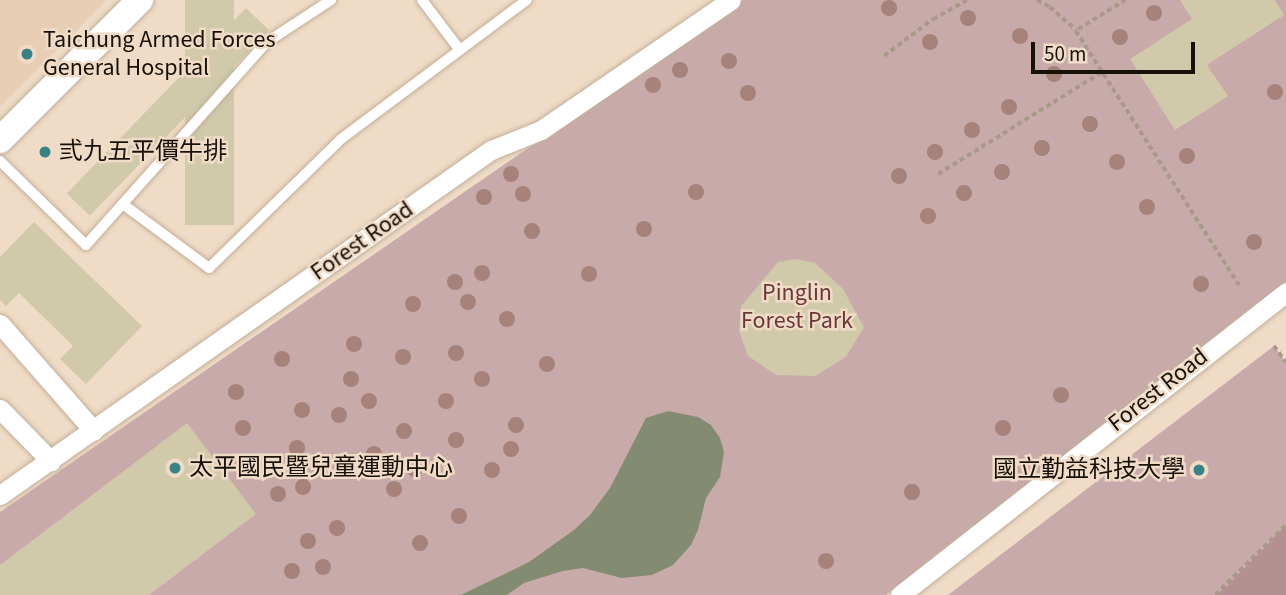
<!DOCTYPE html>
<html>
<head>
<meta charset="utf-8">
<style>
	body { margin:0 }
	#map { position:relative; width:1286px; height:595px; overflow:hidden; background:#f0dcc6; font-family:"Source Sans 3","Noto Sans TC",sans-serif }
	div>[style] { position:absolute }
	.built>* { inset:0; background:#e8ceb4 }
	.green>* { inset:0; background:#c9aaab }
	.forest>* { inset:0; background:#b39091 }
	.water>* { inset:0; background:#838c70 }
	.building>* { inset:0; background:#d0c9aa; transform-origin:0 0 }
	.path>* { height:3.5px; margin-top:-1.75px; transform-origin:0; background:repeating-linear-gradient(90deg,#a89988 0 5px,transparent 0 8.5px) }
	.roads { filter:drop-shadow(0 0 2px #c2af9a) drop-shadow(0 0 2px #c2af9a) }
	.lane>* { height:10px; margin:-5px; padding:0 5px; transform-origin:5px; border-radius:5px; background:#fff }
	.street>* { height:19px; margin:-9.5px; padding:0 9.5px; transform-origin:9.5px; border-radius:9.5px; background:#fff }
	.secondary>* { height:26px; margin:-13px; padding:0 13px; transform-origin:13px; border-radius:13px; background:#fff }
	.trees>* { width:16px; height:16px; margin:-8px; border-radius:50%; background:#a6827a }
	.dots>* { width:19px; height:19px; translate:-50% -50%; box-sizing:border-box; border:4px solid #f0dcc6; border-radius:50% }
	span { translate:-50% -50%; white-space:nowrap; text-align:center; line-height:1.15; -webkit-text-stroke:5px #f0dcc6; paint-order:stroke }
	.poi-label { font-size:24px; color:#18110a }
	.left { translate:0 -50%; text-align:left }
	.right { translate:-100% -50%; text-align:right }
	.street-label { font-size:24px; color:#18110a }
	.park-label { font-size:24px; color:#6a383b }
	.scale { position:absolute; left:1031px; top:42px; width:164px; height:32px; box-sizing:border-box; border:4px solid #18110a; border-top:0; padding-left:9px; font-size:21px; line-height:24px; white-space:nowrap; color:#18110a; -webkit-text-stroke:5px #f0dcc6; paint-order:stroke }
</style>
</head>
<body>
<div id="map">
	<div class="built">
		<i style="clip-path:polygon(0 0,107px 0,0 107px)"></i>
	</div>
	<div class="green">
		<i style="clip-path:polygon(743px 0,1286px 0,1286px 292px,886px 595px,0 595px,0 512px)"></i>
		<i style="clip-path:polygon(1274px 346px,1286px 362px,1286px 525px,1227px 586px,1215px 595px,948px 595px)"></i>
	</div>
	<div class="forest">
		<i style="clip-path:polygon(1286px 525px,1286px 595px,1215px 595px,1227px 586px)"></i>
	</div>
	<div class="water">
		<i style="clip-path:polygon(668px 411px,698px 417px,711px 425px,720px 438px,724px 452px,720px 477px,706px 498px,698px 530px,691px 545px,673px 565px,652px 575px,622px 578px,583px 568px,563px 571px,524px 583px,507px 595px,461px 595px,529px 562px,574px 530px,590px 515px,610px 488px,646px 418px)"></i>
	</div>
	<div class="building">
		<i style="left:185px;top:0;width:49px;height:225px"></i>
		<i style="clip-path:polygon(1180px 0,1275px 0,1284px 15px,1207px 65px,1228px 96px,1175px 130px,1130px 59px,1192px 19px)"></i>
		<i style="left:246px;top:8px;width:32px;height:258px;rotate:44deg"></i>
		<i style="clip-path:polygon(34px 222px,142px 326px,86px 384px,60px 359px,73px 346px,19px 293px,6px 306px,0 300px,0 257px)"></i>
		<i style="clip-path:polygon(796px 259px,815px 263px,843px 289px,864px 327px,846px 357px,815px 376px,776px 375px,748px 356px,739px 331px,741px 306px,778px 262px)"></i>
		<i style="clip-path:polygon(187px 423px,256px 514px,149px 595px,0 595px,0 565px)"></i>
	</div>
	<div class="path">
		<i style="left:1037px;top:0;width:15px;rotate:28deg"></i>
		<i style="left:1050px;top:7px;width:35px;rotate:41deg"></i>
		<i style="left:1126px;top:0;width:59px;rotate:148.2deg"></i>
		<i style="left:1076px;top:31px;width:302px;rotate:57.3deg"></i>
		<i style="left:884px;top:56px;width:61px;rotate:-37.1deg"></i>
		<i style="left:933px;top:19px;width:39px;rotate:-29deg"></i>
		<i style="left:938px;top:174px;width:193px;rotate:-31.9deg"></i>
		<i style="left:1274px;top:346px;width:20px;rotate:53deg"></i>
		<i style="left:1215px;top:595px;width:100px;rotate:-44.6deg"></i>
	</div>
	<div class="roads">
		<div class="lane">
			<i style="left:422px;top:0;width:61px;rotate:52.9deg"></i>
			<i style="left:0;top:161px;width:120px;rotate:44.3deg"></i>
			<i style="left:86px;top:245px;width:272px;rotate:-48.3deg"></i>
			<i style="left:267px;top:42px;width:77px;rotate:-33.3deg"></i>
			<i style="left:124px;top:205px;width:106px;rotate:36.5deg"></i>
			<i style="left:209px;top:268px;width:185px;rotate:-44.3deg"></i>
			<i style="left:341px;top:139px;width:232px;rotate:-36.8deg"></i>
		</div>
		<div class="street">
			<i style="left:0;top:324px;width:142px;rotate:48.7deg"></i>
			<i style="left:0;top:409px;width:73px;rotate:45.6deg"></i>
			<i style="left:0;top:495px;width:600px;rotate:-35.09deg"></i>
			<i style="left:491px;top:150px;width:54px;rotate:-21.8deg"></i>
			<i style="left:541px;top:130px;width:230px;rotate:-34.4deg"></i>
			<i style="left:900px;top:595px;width:491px;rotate:-38.1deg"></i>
		</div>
		<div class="secondary">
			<i style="left:0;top:140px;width:198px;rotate:-45deg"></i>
		</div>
	</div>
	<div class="trees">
		<i style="left:889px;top:8px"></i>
		<i style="left:1154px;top:13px"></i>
		<i style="left:968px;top:18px"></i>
		<i style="left:1020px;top:36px"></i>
		<i style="left:1120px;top:37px"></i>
		<i style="left:930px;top:42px"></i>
		<i style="left:729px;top:61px"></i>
		<i style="left:680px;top:70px"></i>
		<i style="left:1054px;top:74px"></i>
		<i style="left:653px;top:85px"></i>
		<i style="left:1275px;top:92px"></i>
		<i style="left:748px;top:93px"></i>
		<i style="left:1009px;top:107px"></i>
		<i style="left:1090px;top:124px"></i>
		<i style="left:972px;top:130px"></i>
		<i style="left:1042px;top:148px"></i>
		<i style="left:935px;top:152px"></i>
		<i style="left:1187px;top:156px"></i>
		<i style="left:1117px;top:162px"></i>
		<i style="left:1002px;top:172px"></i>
		<i style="left:511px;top:174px"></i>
		<i style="left:899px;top:176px"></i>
		<i style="left:696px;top:192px"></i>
		<i style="left:964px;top:193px"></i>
		<i style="left:523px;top:194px"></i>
		<i style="left:484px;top:197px"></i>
		<i style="left:1147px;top:207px"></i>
		<i style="left:928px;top:216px"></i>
		<i style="left:644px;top:229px"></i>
		<i style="left:532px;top:231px"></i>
		<i style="left:1254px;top:242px"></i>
		<i style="left:482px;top:273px"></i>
		<i style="left:589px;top:274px"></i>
		<i style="left:455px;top:282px"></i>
		<i style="left:1201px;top:284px"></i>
		<i style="left:468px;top:302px"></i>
		<i style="left:413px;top:304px"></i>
		<i style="left:507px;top:319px"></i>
		<i style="left:354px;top:344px"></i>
		<i style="left:456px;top:353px"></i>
		<i style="left:403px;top:357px"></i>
		<i style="left:282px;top:359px"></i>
		<i style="left:547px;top:364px"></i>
		<i style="left:351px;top:379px"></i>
		<i style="left:482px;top:379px"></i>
		<i style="left:236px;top:392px"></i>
		<i style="left:1061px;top:395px"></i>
		<i style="left:369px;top:401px"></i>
		<i style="left:446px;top:401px"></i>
		<i style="left:302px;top:410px"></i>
		<i style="left:339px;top:415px"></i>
		<i style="left:516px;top:425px"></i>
		<i style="left:243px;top:428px"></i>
		<i style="left:1003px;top:428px"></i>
		<i style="left:404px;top:431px"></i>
		<i style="left:456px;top:440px"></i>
		<i style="left:297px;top:448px"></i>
		<i style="left:511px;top:449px"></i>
		<i style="left:374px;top:454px"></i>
		<i style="left:266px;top:466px"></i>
		<i style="left:415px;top:469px"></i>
		<i style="left:492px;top:470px"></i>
		<i style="left:303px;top:487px"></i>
		<i style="left:394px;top:489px"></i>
		<i style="left:912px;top:492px"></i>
		<i style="left:278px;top:494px"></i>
		<i style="left:459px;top:516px"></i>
		<i style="left:337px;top:528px"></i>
		<i style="left:308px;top:541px"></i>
		<i style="left:420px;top:543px"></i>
		<i style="left:826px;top:561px"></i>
		<i style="left:323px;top:567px"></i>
		<i style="left:292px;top:571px"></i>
	</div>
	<div class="dots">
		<i style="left:27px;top:54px;background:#398186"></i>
		<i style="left:45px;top:152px;background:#398186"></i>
		<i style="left:175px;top:468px;background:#398186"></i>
		<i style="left:1199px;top:470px;background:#398186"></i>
	</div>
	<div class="poi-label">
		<span class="left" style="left:43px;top:54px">Taichung Armed Forces<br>General Hospital</span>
		<span class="left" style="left:59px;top:152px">弎九五平價牛排</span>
		<span class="left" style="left:189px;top:468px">太平國民暨兒童運動中心</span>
		<span class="right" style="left:1185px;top:470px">國立勤益科技大學</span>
	</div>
	<div class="street-label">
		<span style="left:362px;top:241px;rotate:-35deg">Forest Road</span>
		<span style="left:1158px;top:390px;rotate:-38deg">Forest Road</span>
	</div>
	<div class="park-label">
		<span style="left:797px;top:307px">Pinglin<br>Forest Park</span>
	</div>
	<div class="scale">50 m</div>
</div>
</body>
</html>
